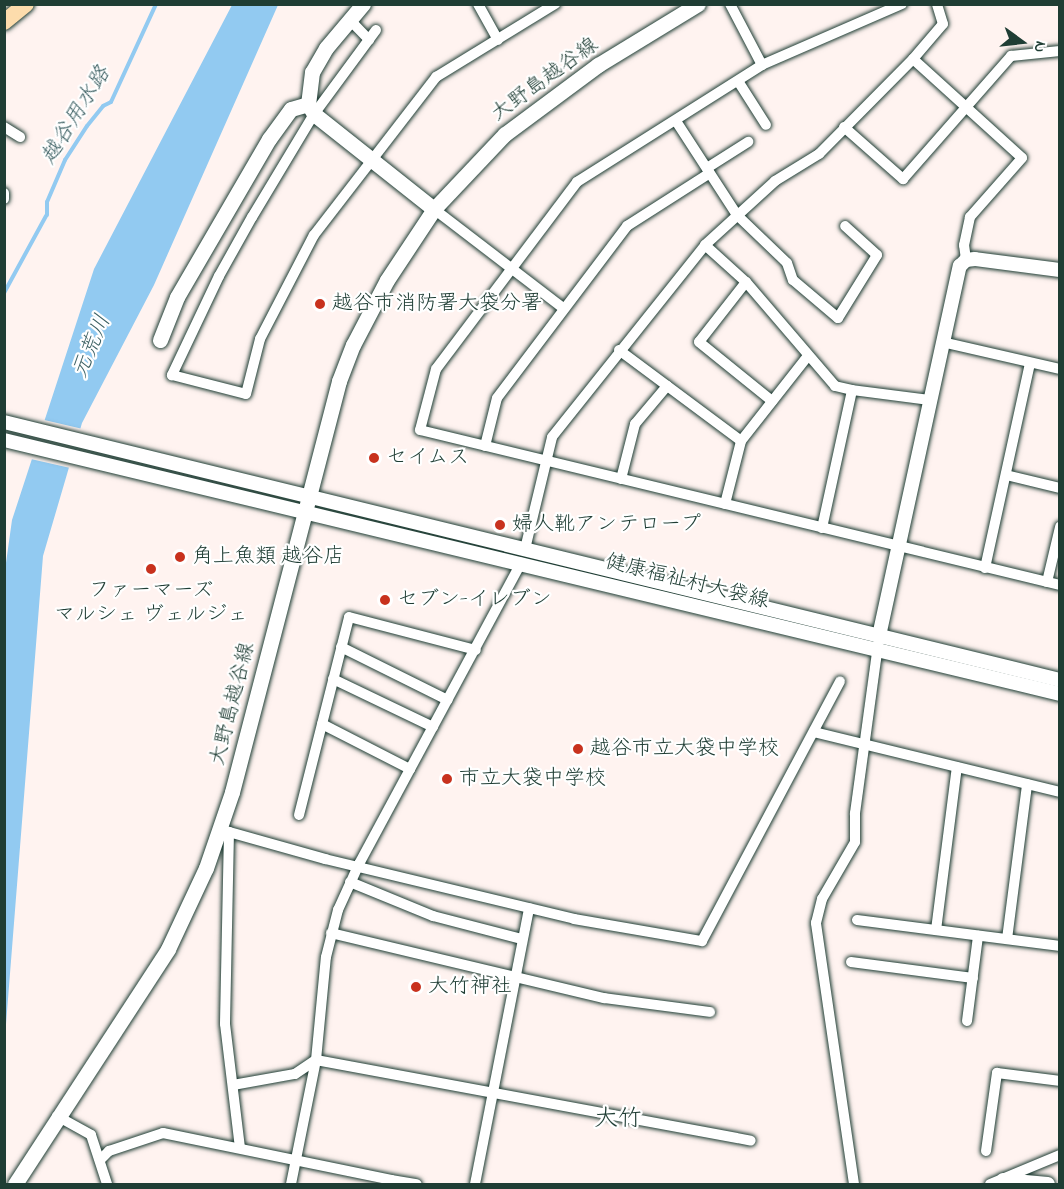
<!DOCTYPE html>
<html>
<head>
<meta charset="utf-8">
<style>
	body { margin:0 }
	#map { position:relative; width:1064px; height:1189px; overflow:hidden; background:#fff3f0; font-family:"Indie Flower","Klee One",sans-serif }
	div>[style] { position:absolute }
	.water>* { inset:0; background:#92caf1 }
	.pier>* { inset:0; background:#fff3f0; transform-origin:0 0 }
	.stream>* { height:4px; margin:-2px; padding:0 2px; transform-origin:2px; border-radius:2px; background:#92caf1 }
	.roads { filter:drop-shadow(0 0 2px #1f3d34) drop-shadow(0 0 2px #1f3d34) }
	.minor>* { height:10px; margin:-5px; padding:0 5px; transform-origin:5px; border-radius:5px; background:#fff }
	.tertiary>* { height:14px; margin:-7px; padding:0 7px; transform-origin:7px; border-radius:7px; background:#fff }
	.secondary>* { height:15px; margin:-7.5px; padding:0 7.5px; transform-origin:7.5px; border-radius:7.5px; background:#fff }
	.primary>* { height:16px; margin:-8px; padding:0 8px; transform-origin:8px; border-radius:8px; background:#fddcac }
	.dots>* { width:16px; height:16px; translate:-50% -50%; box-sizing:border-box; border:3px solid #fff; border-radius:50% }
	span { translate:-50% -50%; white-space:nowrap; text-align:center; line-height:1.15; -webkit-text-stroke:4.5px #fff; paint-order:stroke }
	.street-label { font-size:21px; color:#1f3d34 }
	.poi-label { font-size:21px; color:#1f3d34 }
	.left { translate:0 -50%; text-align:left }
	.water-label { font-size:22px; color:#3c6063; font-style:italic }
	.quarter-label { font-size:24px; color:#1f3d34 }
	.frame { position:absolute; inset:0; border:6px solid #1f3d34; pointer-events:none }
	.north { position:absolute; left:992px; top:12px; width:60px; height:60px; -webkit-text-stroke:4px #fff; paint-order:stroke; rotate:105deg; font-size:16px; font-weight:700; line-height:24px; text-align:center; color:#1f3d34 }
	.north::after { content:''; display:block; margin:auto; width:21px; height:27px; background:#1f3d34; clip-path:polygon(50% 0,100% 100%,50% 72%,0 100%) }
</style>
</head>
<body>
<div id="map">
	<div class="water">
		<i style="clip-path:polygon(232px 5px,278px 5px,154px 285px,82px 423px,43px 556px,5px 1037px,4px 577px,12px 520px,94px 269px)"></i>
	</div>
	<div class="pier">
		<i style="left:40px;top:419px;width:44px;height:41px;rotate:13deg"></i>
	</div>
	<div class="stream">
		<i style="left:47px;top:215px;width:13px;rotate:-90deg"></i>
		<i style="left:47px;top:202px;width:46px;rotate:-66.8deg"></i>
		<i style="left:65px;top:160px;width:40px;rotate:-57.1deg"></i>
		<i style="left:87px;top:126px;width:26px;rotate:-51deg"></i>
		<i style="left:103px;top:106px;width:9px;rotate:-27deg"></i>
		<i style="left:111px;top:102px;width:108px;rotate:-65.3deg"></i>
		<i style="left:4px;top:293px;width:88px;rotate:-61.4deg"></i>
	</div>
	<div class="roads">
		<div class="minor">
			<i style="left:478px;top:4px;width:41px;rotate:60.9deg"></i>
			<i style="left:730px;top:4px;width:69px;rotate:62.3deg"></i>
			<i style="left:902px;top:4px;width:153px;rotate:156.5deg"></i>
			<i style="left:762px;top:65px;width:219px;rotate:147.7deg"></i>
			<i style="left:577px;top:182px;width:234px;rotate:127deg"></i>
			<i style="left:436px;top:369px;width:63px;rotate:104.7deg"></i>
			<i style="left:420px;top:430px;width:659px;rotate:13.61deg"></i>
			<i style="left:349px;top:19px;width:29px;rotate:46deg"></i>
			<i style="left:376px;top:30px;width:104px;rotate:126.4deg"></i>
			<i style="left:314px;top:114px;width:120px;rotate:121deg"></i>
			<i style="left:252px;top:217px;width:68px;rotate:119.2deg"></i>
			<i style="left:219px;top:276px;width:110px;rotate:115.4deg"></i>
			<i style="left:172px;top:375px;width:76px;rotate:14.4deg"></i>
			<i style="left:246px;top:394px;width:57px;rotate:-75.7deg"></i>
			<i style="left:260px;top:339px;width:117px;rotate:-62.6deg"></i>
			<i style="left:314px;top:235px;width:200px;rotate:-52.3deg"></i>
			<i style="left:436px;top:77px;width:140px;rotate:-31.5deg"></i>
			<i style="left:913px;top:59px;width:147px;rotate:42.2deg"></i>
			<i style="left:1022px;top:158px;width:79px;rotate:131.4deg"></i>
			<i style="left:970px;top:217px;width:29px;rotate:102deg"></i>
			<i style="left:964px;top:245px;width:15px;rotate:82deg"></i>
			<i style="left:738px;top:81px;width:52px;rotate:57.5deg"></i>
			<i style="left:676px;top:121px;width:112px;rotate:57deg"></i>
			<i style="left:737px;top:215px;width:69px;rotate:43.8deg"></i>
			<i style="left:787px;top:263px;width:18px;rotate:71deg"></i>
			<i style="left:793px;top:280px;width:59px;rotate:40.2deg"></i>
			<i style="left:838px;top:318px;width:74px;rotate:-58.2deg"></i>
			<i style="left:877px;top:255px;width:43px;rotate:-137.8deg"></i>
			<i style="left:4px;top:127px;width:19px;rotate:32deg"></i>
			<i style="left:844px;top:127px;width:79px;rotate:41.4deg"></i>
			<i style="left:903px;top:179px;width:164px;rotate:-48.7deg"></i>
			<i style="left:1011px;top:56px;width:49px;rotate:-5.8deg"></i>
			<i style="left:707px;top:168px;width:49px;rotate:-32.4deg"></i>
			<i style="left:4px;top:193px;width:6px;rotate:90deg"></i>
			<i style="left:434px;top:209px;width:163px;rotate:37.5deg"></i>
			<i style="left:705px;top:245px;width:55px;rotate:42.1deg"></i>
			<i style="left:746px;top:282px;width:137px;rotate:49.4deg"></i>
			<i style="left:835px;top:386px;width:17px;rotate:13deg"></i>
			<i style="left:746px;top:282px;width:76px;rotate:128.1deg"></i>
			<i style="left:699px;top:342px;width:94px;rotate:38.9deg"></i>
			<i style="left:942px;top:342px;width:121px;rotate:12.9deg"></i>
			<i style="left:619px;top:350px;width:152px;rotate:36.7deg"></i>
			<i style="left:485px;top:446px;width:49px;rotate:-76deg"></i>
			<i style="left:497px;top:398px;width:216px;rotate:-52.9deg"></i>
			<i style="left:627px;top:226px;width:98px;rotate:-32.6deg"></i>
			<i style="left:1006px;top:475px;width:56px;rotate:13.5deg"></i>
			<i style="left:621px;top:479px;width:57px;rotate:-75.7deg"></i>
			<i style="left:635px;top:424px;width:50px;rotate:-49.9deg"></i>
			<i style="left:725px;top:504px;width:65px;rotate:-75.7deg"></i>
			<i style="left:741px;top:441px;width:107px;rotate:-51.8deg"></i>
			<i style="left:822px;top:528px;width:141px;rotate:-77.7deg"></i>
			<i style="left:852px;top:390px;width:79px;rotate:7.3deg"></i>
			<i style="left:525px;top:549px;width:115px;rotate:-76.4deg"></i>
			<i style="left:552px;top:437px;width:246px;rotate:-51.4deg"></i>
			<i style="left:705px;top:245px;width:95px;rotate:-42.4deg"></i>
			<i style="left:775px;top:181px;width:52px;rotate:-31.5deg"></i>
			<i style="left:819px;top:154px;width:134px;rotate:-45.3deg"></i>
			<i style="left:913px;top:59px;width:46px;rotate:-49.4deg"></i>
			<i style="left:943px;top:24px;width:21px;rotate:-107deg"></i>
			<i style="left:985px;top:568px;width:210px;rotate:-77.6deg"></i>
			<i style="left:1047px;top:582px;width:57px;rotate:-76.7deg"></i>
			<i style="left:341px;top:647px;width:119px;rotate:26.4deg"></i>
			<i style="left:333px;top:679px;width:111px;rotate:25.6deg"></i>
			<i style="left:322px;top:724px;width:99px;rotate:27.1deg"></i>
			<i style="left:814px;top:732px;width:253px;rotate:13.7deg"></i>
			<i style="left:299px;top:815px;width:204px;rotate:-75.8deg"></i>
			<i style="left:349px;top:617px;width:131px;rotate:14.6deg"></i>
			<i style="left:224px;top:831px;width:5px;rotate:11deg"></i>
			<i style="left:229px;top:832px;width:192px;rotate:91.2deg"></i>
			<i style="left:225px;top:1024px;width:125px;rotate:83.1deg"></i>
			<i style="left:229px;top:832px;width:100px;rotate:15.7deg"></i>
			<i style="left:325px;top:859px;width:256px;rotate:13.5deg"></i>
			<i style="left:574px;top:919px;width:130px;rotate:9.8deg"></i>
			<i style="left:702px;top:941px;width:294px;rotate:-62deg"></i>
			<i style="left:350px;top:882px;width:90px;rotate:22.3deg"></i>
			<i style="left:433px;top:916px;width:92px;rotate:14.5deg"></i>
			<i style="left:857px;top:920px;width:205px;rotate:7.3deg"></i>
			<i style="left:936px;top:930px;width:164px;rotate:-82.7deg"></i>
			<i style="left:331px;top:933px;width:281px;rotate:13.4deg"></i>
			<i style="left:604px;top:998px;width:107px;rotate:7.5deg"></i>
			<i style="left:1007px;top:939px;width:156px;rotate:-82.6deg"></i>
			<i style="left:851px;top:962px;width:123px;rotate:7.5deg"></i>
			<i style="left:967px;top:1021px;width:86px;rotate:-82.6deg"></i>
			<i style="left:233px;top:1085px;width:63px;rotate:-10.1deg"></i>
			<i style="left:295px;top:1074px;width:25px;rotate:-34deg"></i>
			<i style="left:316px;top:1060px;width:442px;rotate:10.5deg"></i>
			<i style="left:57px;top:1116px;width:39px;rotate:29deg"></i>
			<i style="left:91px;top:1135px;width:52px;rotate:71.9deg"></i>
			<i style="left:986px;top:1151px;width:79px;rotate:-82deg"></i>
			<i style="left:997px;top:1073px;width:64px;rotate:7.2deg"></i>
			<i style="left:100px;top:1160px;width:13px;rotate:-45deg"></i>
			<i style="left:109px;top:1151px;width:57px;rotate:-18.4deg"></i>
			<i style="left:163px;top:1133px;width:233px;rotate:11.6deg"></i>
			<i style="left:391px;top:1180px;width:4px;rotate:104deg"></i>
			<i style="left:391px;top:1180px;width:26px;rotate:9deg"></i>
			<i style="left:291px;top:1184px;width:126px;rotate:-78.6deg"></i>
			<i style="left:316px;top:1060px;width:103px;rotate:-84.5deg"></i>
			<i style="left:326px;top:957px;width:49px;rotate:-75.7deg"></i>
			<i style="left:338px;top:910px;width:51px;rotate:-65.5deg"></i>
			<i style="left:359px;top:864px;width:342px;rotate:-61.7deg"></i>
			<i style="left:475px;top:1184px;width:281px;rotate:-78.9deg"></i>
			<i style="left:854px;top:1184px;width:264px;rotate:-98.3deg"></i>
			<i style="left:816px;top:923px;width:25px;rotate:-76deg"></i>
			<i style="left:822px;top:899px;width:66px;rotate:-59.9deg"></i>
			<i style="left:855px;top:842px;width:29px;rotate:-90deg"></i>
			<i style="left:855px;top:813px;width:171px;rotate:-82.2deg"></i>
			<i style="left:990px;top:1184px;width:76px;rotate:-22.5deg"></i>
		</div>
		<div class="tertiary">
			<i style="left:4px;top:422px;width:1087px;rotate:13.73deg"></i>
			<i style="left:4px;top:440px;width:1086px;rotate:13.52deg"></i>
			<i style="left:879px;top:636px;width:379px;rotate:-77.7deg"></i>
			<i style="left:960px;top:266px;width:8px;rotate:-45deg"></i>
			<i style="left:966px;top:260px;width:9px;rotate:-6deg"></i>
			<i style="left:975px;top:259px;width:86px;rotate:7.4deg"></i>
			<i style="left:1003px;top:1180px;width:45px;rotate:5.1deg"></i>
		</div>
		<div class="secondary">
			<i style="left:363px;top:4px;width:57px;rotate:130.1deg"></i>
			<i style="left:326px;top:48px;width:28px;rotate:120deg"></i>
			<i style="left:312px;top:72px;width:32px;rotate:97deg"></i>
			<i style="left:308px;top:104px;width:12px;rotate:59deg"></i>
			<i style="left:314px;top:114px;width:153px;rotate:38.4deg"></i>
			<i style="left:160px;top:340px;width:46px;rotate:-68.4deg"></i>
			<i style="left:177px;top:297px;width:183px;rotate:-59.8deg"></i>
			<i style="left:269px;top:139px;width:37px;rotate:-54deg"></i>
			<i style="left:291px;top:109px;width:18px;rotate:-16deg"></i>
			<i style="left:15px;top:1184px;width:280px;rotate:-56.9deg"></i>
			<i style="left:168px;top:949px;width:89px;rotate:-64.9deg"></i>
			<i style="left:206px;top:868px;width:80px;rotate:-71.1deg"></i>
			<i style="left:232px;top:792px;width:425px;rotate:-75.4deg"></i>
			<i style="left:339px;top:381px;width:39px;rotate:-69deg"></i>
			<i style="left:353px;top:345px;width:73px;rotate:-62.4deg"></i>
			<i style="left:387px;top:280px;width:85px;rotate:-56.5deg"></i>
			<i style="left:434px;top:209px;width:103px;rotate:-46.6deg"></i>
			<i style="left:505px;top:134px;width:116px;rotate:-36.6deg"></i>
			<i style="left:598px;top:65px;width:117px;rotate:-31.4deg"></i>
		</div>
		<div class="primary">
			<i style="left:4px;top:22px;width:28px;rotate:-39deg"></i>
		</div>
	</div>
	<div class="dots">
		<i style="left:320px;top:304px;background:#c8321e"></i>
		<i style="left:374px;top:458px;background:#c8321e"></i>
		<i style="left:500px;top:525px;background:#c8321e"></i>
		<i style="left:180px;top:557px;background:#c8321e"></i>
		<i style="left:151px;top:569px;background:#c8321e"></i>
		<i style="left:385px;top:600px;background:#c8321e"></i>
		<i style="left:578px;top:749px;background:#c8321e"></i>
		<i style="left:447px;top:779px;background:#c8321e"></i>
		<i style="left:416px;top:987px;background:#c8321e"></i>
	</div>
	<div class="street-label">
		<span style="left:545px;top:80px;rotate:-36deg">大野島越谷線</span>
		<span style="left:687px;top:582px;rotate:14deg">健康福祉村大袋線</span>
		<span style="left:233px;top:704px;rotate:-76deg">大野島越谷線</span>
	</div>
	<div class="poi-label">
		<span class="left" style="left:332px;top:304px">越谷市消防署大袋分署</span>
		<span class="left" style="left:386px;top:458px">セイムス</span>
		<span class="left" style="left:512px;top:525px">婦人靴アンテロープ</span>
		<span class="left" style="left:192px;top:557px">角上魚類 越谷店</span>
		<span style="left:151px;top:603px">ファーマーズ<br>マルシェ ヴェルジェ</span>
		<span class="left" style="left:397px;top:600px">セブン-イレブン</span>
		<span class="left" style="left:590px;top:749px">越谷市立大袋中学校</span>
		<span class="left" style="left:459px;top:779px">市立大袋中学校</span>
		<span class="left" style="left:428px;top:987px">大竹神社</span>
	</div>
	<div class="water-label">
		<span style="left:77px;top:116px;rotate:-58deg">越谷用水路</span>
		<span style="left:93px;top:347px;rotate:-67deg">元荒川</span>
	</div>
	<div class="quarter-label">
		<span style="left:618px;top:1120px">大竹</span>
	</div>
	<div class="frame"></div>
	<div class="north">N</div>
</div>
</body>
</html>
